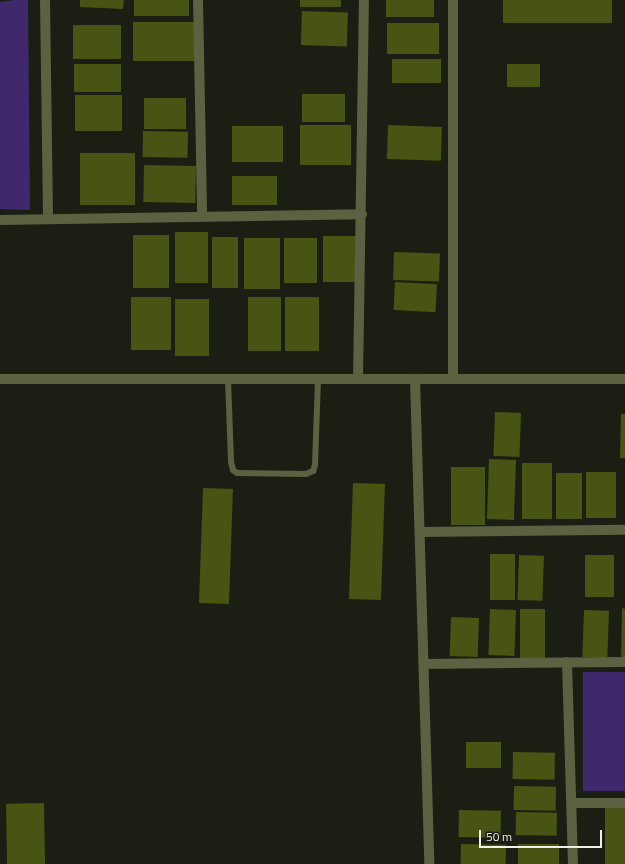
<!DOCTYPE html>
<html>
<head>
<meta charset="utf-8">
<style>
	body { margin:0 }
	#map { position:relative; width:625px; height:864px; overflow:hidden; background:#1b1e12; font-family:"Titillium Web",sans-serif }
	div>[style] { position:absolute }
	.green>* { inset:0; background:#3f296c; transform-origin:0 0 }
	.building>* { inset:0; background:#475413; transform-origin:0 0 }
	.service>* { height:6px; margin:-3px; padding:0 3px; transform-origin:3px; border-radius:3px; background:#5a6242 }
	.minor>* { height:10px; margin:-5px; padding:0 5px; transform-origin:5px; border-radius:5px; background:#5a6242 }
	span { translate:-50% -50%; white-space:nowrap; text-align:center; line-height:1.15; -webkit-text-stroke:4px #1b1e12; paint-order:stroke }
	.scale { position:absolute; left:479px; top:830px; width:123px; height:18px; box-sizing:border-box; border:2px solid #eef1e8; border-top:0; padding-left:5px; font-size:12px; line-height:14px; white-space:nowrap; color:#eef1e8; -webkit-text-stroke:3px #1b1e12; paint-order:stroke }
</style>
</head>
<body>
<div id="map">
	<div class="green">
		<i style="clip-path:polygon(14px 0,28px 0,30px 210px,0 209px,0 2px)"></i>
		<i style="left:625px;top:672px;width:119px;height:42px;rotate:90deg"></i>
	</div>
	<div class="building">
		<i style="clip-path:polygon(80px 0,124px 0,123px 9px,80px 7px)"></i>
		<i style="left:134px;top:0;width:55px;height:16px"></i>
		<i style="left:300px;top:0;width:41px;height:7px"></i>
		<i style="left:386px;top:0;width:48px;height:17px"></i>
		<i style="left:503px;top:0;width:109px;height:23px"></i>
		<i style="left:302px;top:11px;width:46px;height:34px;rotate:2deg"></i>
		<i style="left:133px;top:22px;width:63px;height:39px"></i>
		<i style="left:387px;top:23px;width:52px;height:31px"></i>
		<i style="left:73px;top:25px;width:48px;height:34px"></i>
		<i style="left:392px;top:59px;width:49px;height:24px"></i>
		<i style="left:74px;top:64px;width:47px;height:28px"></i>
		<i style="left:540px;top:64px;width:23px;height:33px;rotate:90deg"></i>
		<i style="left:345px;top:94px;width:28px;height:43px;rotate:90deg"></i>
		<i style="left:75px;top:95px;width:47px;height:36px"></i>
		<i style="left:144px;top:98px;width:42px;height:31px"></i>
		<i style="left:300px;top:125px;width:51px;height:40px"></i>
		<i style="left:388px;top:125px;width:54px;height:34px;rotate:2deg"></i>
		<i style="left:232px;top:126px;width:51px;height:36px"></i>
		<i style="left:143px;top:131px;width:45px;height:26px;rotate:1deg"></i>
		<i style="left:80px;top:153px;width:55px;height:52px"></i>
		<i style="left:144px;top:165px;width:52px;height:37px;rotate:1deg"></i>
		<i style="left:232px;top:176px;width:45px;height:29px"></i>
		<i style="left:175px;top:232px;width:33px;height:51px"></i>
		<i style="left:133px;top:235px;width:36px;height:53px"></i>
		<i style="left:323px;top:236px;width:36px;height:46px"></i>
		<i style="left:238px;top:237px;width:51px;height:26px;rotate:90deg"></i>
		<i style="left:244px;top:238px;width:36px;height:51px"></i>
		<i style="left:284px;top:238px;width:33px;height:45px"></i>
		<i style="left:394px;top:252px;width:46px;height:28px;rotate:2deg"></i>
		<i style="left:395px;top:282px;width:42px;height:28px;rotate:3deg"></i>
		<i style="left:171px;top:297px;width:53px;height:40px;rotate:90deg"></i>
		<i style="left:248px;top:297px;width:33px;height:54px"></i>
		<i style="left:285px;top:297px;width:34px;height:54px"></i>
		<i style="left:175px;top:299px;width:34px;height:57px"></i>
		<i style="left:495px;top:412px;width:26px;height:44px;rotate:2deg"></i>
		<i style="clip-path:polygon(621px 414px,625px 414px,625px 458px,620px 458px)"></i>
		<i style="left:489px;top:459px;width:27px;height:60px;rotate:2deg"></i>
		<i style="left:522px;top:463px;width:30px;height:56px"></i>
		<i style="left:451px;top:467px;width:34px;height:58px"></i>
		<i style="left:586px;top:472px;width:30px;height:46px"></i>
		<i style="left:556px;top:473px;width:26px;height:46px"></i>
		<i style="left:353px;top:483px;width:32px;height:116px;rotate:2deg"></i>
		<i style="left:203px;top:488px;width:30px;height:115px;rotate:2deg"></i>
		<i style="left:490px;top:554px;width:25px;height:46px"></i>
		<i style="left:519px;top:555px;width:25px;height:45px;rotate:2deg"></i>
		<i style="left:585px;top:555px;width:29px;height:42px"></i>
		<i style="clip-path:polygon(622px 608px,625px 609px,625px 658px,621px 658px)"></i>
		<i style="left:490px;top:609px;width:26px;height:46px;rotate:2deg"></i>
		<i style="left:520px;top:609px;width:25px;height:50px"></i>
		<i style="left:584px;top:610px;width:25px;height:47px;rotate:2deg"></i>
		<i style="left:451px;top:617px;width:28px;height:39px;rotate:2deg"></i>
		<i style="left:466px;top:742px;width:35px;height:26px"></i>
		<i style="left:513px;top:752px;width:42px;height:27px;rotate:1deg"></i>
		<i style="left:514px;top:786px;width:42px;height:24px;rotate:1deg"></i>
		<i style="left:44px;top:803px;width:61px;height:38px;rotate:89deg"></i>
		<i style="left:605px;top:807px;width:20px;height:57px"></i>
		<i style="left:459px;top:810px;width:42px;height:27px;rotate:1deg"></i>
		<i style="left:516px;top:812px;width:41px;height:23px;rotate:1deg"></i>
		<i style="left:461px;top:844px;width:45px;height:20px;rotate:1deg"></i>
		<i style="left:518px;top:844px;width:41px;height:20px"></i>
	</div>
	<div class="service">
		<i style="left:228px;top:379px;width:83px;rotate:87.9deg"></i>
		<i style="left:231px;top:462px;width:8px;rotate:76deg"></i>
		<i style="left:233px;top:470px;width:5px;rotate:37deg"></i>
		<i style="left:237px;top:473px;width:69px;rotate:0.8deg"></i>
		<i style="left:306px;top:474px;width:8px;rotate:-23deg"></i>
		<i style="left:313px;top:471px;width:6px;rotate:-72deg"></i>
		<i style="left:315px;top:465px;width:86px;rotate:-88deg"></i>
	</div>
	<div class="minor">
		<i style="left:45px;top:0;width:219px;rotate:89.2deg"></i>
		<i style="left:198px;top:0;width:216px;rotate:88.9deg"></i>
		<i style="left:0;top:220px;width:362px;rotate:-0.9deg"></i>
		<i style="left:0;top:379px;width:625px"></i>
		<i style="left:358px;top:379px;width:379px;rotate:-89.1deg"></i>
		<i style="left:415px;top:379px;width:485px;rotate:88.3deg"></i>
		<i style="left:453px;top:379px;width:379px;rotate:-90deg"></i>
		<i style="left:420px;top:532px;width:205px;rotate:-0.6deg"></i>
		<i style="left:567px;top:662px;width:202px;rotate:88.3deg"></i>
		<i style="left:424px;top:664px;width:201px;rotate:-0.6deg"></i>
		<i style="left:572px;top:803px;width:53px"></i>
	</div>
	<div class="scale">50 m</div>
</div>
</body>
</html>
